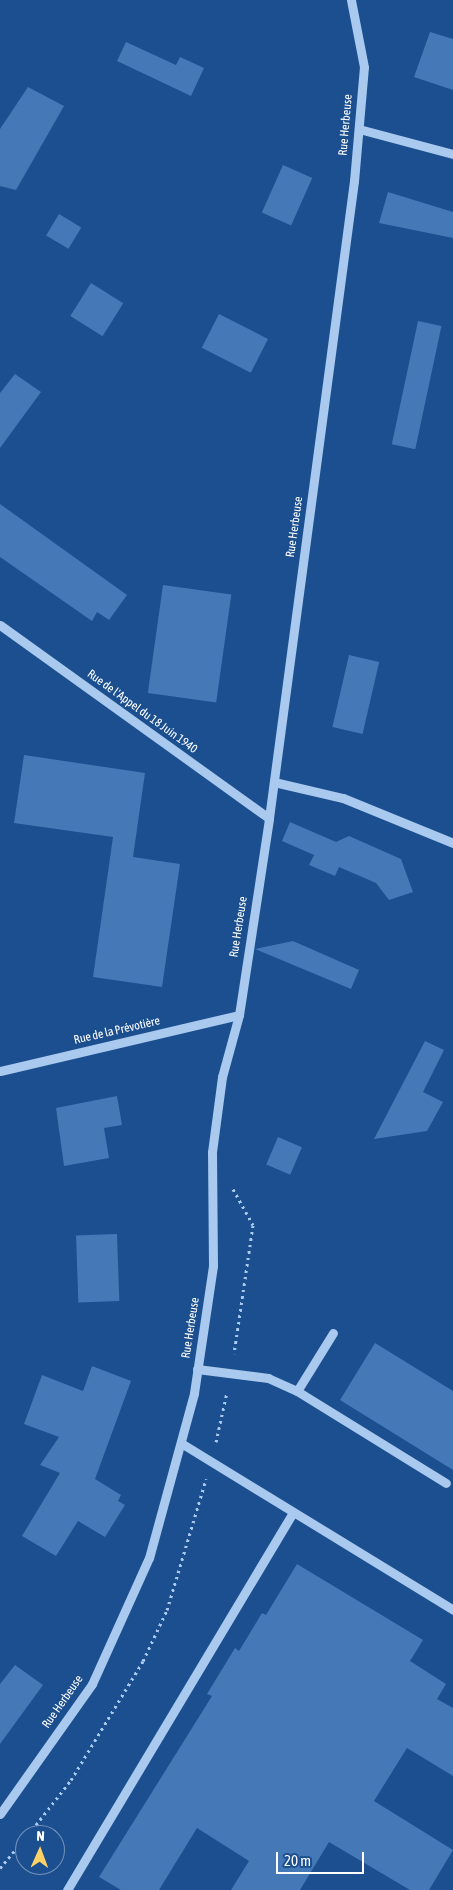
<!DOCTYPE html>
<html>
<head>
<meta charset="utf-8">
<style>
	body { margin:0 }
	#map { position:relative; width:453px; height:1890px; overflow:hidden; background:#1b4f8f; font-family:"Asap Condensed",sans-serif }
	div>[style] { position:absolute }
	.building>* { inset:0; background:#4478b7; transform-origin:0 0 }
	.path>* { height:3px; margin-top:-1.5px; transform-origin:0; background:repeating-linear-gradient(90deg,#a9c9ee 0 2.5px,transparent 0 6.5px) }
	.minor>* { height:9px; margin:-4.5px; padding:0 4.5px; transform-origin:4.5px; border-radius:4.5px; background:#a9c9ee }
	span { translate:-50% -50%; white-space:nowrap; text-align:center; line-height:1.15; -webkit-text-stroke:4px #1b4f8f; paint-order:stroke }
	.street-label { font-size:12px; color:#fff }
	.north { position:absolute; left:15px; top:1825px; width:50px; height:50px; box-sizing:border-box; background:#1b4f8f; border:1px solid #7695bc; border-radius:50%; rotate:2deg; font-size:14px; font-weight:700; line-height:20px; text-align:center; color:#fff }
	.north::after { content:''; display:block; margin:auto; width:18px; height:22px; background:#ffd166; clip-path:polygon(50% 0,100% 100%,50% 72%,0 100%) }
	.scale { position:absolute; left:276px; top:1852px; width:88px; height:22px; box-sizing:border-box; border:2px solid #fff; border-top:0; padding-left:6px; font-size:15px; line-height:18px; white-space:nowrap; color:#fff; -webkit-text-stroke:4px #1b4f8f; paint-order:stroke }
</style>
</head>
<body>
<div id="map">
	<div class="building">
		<i style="clip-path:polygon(430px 32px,453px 39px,453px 90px,414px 77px)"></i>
		<i style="clip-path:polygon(126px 42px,176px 65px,180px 57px,204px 68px,191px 96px,117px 61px)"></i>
		<i style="clip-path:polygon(28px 87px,64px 106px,16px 190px,0 186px,0 129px)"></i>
		<i style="left:283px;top:165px;width:32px;height:52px;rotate:24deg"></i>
		<i style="clip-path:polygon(388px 192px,453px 212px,453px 238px,379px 223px)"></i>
		<i style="left:59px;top:214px;width:26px;height:25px;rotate:31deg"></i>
		<i style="left:91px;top:283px;width:38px;height:39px;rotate:32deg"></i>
		<i style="left:219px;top:314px;width:55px;height:38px;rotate:27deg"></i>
		<i style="left:418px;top:321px;width:24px;height:126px;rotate:12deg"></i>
		<i style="clip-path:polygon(15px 374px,41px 392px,0 448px,0 393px)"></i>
		<i style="clip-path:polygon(0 504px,127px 595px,109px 620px,97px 612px,92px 621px,0 557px)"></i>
		<i style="left:163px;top:585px;width:69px;height:109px;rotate:8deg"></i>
		<i style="left:349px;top:655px;width:31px;height:74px;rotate:13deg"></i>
		<i style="clip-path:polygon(24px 755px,145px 773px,133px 857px,180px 864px,162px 987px,93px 977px,113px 837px,14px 823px)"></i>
		<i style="clip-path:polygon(290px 822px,336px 842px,349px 836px,401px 859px,413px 892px,389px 900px,376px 883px,339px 867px,335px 876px,309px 865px,314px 855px,282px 841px)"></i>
		<i style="clip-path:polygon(293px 941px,359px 970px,351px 989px,255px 949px)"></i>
		<i style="clip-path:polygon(425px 1041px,444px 1050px,423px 1092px,443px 1102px,427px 1131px,374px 1139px)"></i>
		<i style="clip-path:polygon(117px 1096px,122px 1125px,104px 1128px,109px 1158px,64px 1166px,56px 1108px)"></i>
		<i style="left:278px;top:1137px;width:26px;height:30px;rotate:23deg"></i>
		<i style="left:117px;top:1234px;width:67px;height:41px;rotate:88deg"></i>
		<i style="clip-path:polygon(375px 1343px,453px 1391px,453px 1470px,340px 1400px)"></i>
		<i style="clip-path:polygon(92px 1366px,131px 1381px,95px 1479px,121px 1495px,118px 1501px,125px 1505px,105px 1537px,78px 1521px,56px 1556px,22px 1536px,60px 1473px,40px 1465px,59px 1437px,24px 1424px,42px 1375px,83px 1391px)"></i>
		<i style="clip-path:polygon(297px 1564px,423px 1640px,410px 1661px,446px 1684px,437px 1699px,453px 1708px,453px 1776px,407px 1748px,374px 1801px,453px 1850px,429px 1890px,410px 1890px,329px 1842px,300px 1890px,231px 1890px,249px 1861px,197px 1828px,159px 1890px,121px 1890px,99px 1877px,212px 1696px,207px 1694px,235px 1648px,239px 1651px,262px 1613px,266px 1615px)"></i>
		<i style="clip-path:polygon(15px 1665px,43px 1685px,0 1744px,0 1684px)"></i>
	</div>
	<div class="path">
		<i style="left:233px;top:1189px;width:41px;rotate:60.9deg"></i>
		<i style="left:253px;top:1225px;width:130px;rotate:98.4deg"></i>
		<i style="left:216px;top:1442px;width:51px;rotate:-77.6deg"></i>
		<i style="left:28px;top:1835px;width:70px;rotate:-52deg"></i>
		<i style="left:71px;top:1780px;width:139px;rotate:-58.8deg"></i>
		<i style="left:143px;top:1661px;width:56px;rotate:-64.8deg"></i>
		<i style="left:167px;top:1610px;width:137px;rotate:-73.4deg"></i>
		<i style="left:0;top:1868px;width:39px;rotate:-50deg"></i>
	</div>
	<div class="minor">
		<i style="left:359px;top:129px;width:97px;rotate:14.9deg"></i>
		<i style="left:0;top:625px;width:331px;rotate:35.7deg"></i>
		<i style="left:274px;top:782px;width:71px;rotate:13.1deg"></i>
		<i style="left:343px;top:798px;width:119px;rotate:22.2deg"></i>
		<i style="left:0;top:1071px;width:245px;rotate:-13.2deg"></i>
		<i style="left:333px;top:1333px;width:68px;rotate:121.8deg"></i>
		<i style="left:297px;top:1391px;width:175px;rotate:31.7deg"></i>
		<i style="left:197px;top:1369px;width:72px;rotate:7.2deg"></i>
		<i style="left:268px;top:1378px;width:32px;rotate:24deg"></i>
		<i style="left:181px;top:1443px;width:319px;rotate:31.5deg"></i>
		<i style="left:0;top:1814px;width:159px;rotate:-54.7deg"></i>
		<i style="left:92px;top:1684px;width:138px;rotate:-65.7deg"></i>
		<i style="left:149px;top:1558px;width:171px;rotate:-74.7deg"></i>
		<i style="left:194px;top:1393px;width:128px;rotate:-81.5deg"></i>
		<i style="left:213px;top:1266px;width:114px;rotate:-90.5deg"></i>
		<i style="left:212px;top:1152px;width:76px;rotate:-82.4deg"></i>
		<i style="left:222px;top:1077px;width:64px;rotate:-74.7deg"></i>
		<i style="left:239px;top:1015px;width:199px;rotate:-81.3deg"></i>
		<i style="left:269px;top:818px;width:643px;rotate:-82.4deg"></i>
		<i style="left:354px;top:181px;width:114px;rotate:-85deg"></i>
		<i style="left:364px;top:67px;width:68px;rotate:-101deg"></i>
		<i style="left:67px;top:1890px;width:440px;rotate:-59.1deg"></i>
	</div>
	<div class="street-label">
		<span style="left:346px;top:125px;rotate:-85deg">Rue Herbeuse</span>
		<span style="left:295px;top:527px;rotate:-82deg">Rue Herbeuse</span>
		<span style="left:142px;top:712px;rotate:36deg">Rue de l'Appel du 18 Juin 1940</span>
		<span style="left:239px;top:927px;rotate:-81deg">Rue Herbeuse</span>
		<span style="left:117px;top:1031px;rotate:-13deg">Rue de la Prévotière</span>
		<span style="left:191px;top:1328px;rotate:-81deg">Rue Herbeuse</span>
		<span style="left:63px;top:1702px;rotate:-55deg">Rue Herbeuse</span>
	</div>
	<div class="north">N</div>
	<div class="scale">20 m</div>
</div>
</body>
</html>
